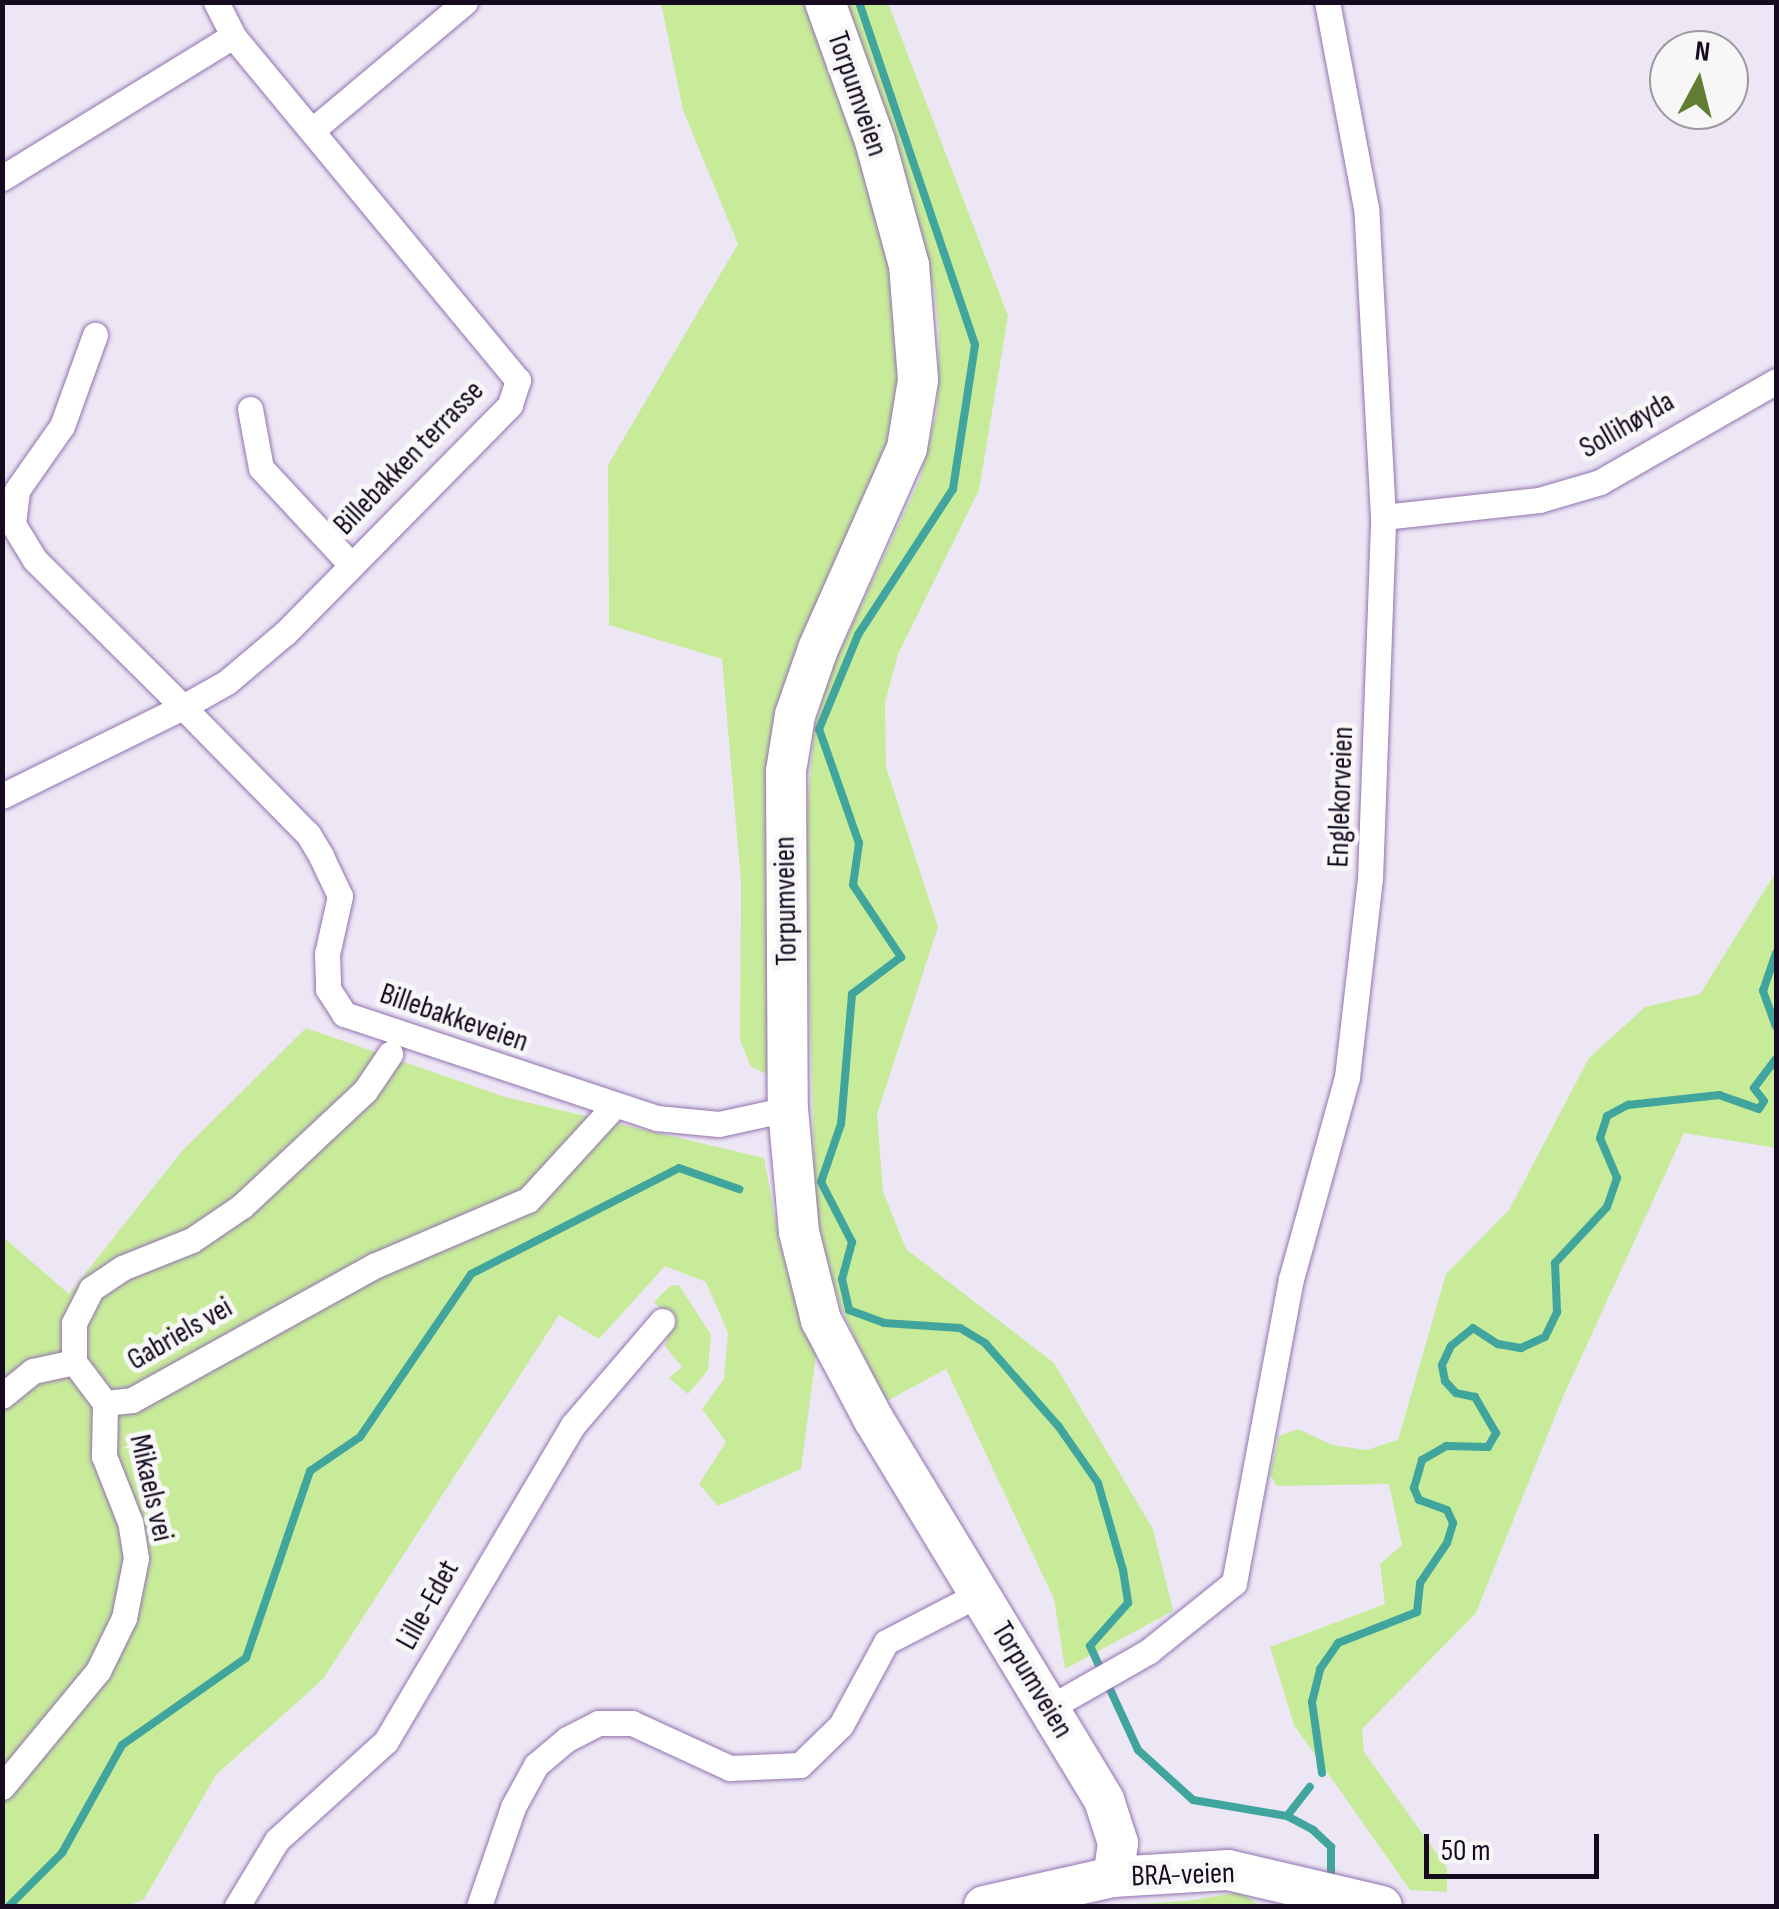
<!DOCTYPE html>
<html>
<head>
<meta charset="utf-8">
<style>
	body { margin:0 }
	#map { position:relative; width:1779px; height:1909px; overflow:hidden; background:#ede7f5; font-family:"Sofia Sans Condensed",sans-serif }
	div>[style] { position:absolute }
	.green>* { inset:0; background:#c8eb9a }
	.stream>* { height:8px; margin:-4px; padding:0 4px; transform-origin:4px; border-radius:4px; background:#40a59c }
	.roads { filter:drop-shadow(0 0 2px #9272b0) drop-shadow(0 0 2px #9272b0) }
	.street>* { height:25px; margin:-12.5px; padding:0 12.5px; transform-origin:12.5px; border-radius:12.5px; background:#fff }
	.primary>* { height:40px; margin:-20px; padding:0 20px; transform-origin:20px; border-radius:20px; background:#fff }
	span { translate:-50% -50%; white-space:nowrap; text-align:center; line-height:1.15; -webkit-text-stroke:10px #f7f7f7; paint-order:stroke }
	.street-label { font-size:30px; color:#160a21 }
	.frame { position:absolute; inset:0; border:5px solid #160a21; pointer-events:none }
	.north { position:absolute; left:1649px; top:30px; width:100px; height:100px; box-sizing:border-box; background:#f7f7f7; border:2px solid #9d98a1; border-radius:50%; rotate:7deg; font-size:28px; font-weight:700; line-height:40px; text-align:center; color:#160a21 }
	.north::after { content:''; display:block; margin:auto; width:35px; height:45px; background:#607d32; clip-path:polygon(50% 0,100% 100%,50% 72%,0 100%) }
	.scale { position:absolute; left:1424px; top:1834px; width:175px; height:45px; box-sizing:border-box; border:5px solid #160a21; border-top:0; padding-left:12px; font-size:30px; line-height:35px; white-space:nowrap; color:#160a21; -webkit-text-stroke:8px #f7f7f7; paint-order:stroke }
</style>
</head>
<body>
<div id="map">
	<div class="green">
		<i style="clip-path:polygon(661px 3px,808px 3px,873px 190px,900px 319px,897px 419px,876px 496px,799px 648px,769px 1075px,751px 1067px,740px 1040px,741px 882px,722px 659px,609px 625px,608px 465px,738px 244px,683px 110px)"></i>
		<i style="clip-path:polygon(845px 3px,888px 3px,1008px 316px,979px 490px,898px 654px,885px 703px,886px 767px,938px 927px,877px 1114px,883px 1192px,906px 1249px,1054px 1363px,1153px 1529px,1173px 1611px,1065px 1669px,1054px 1599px,946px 1369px,885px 1402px,841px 1308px,816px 1227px,805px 839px,814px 727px,833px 666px,920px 479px,937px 410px,939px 332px,934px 287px)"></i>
		<i style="clip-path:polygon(1776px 872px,1776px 1148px,1684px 1133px,1562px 1399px,1476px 1613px,1362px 1729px,1364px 1752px,1447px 1868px,1447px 1892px,1410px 1890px,1294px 1725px,1270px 1647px,1385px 1604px,1380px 1564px,1402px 1545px,1389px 1484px,1277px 1486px,1270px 1475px,1279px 1436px,1298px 1429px,1332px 1445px,1366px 1450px,1398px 1440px,1446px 1274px,1509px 1210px,1589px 1058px,1645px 1007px,1700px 994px)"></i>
		<i style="clip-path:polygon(306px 1028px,505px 1097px,764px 1158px,780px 1245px,816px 1355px,801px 1469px,718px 1506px,699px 1484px,726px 1442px,702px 1409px,724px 1379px,728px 1333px,706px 1282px,665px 1266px,599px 1339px,559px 1315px,323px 1679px,216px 1775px,144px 1899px,128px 1906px,3px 1906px,2px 1236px,69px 1294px,182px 1151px)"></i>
		<i style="clip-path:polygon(679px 1285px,711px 1335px,708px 1370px,688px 1394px,669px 1378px,682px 1367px,665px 1346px,673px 1321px,654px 1302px,670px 1286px)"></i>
		<i style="clip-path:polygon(1240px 1892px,1260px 1906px,1100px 1906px,1188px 1901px)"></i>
	</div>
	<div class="stream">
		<i style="left:859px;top:2px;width:362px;rotate:71.3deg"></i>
		<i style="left:975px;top:345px;width:146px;rotate:98.7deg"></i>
		<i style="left:953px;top:489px;width:174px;rotate:123.1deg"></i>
		<i style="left:858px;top:635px;width:102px;rotate:112.5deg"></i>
		<i style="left:819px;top:729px;width:121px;rotate:70.7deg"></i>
		<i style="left:859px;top:843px;width:42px;rotate:98.1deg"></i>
		<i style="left:853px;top:885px;width:87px;rotate:56.3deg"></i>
		<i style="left:901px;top:957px;width:61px;rotate:142.9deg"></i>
		<i style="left:852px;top:994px;width:130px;rotate:94.8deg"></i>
		<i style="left:841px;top:1124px;width:61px;rotate:109deg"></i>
		<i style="left:821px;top:1182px;width:68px;rotate:62.7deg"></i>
		<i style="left:852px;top:1242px;width:38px;rotate:105deg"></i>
		<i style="left:842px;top:1279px;width:32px;rotate:77deg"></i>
		<i style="left:849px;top:1310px;width:37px;rotate:20deg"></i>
		<i style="left:884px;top:1323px;width:76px;rotate:3.8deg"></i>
		<i style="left:960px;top:1328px;width:29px;rotate:31deg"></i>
		<i style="left:985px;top:1343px;width:112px;rotate:48.6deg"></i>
		<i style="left:1059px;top:1427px;width:68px;rotate:55.1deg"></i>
		<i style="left:1098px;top:1483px;width:91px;rotate:74deg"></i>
		<i style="left:1123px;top:1570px;width:33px;rotate:81deg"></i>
		<i style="left:1128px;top:1603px;width:57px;rotate:131.5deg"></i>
		<i style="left:1090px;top:1646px;width:115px;rotate:65.2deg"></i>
		<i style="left:1138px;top:1750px;width:74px;rotate:42.3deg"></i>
		<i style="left:1193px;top:1800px;width:95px;rotate:9.7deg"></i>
		<i style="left:1287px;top:1816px;width:30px;rotate:28deg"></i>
		<i style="left:1313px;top:1830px;width:25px;rotate:43deg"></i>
		<i style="left:1331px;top:1847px;width:35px;rotate:90deg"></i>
		<i style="left:1776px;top:953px;width:40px;rotate:108.9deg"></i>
		<i style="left:1763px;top:991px;width:37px;rotate:70deg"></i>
		<i style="left:1322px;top:1773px;width:72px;rotate:-98deg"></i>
		<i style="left:1312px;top:1702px;width:34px;rotate:-76deg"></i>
		<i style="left:1320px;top:1669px;width:32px;rotate:-55deg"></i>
		<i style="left:1338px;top:1643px;width:85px;rotate:-21.4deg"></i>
		<i style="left:1417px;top:1612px;width:29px;rotate:-84deg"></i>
		<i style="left:1420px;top:1583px;width:48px;rotate:-56deg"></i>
		<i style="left:1447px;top:1543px;width:21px;rotate:-73deg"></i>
		<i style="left:1453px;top:1523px;width:14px;rotate:-115deg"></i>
		<i style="left:1447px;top:1510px;width:30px;rotate:-160deg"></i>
		<i style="left:1419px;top:1500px;width:13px;rotate:-113deg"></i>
		<i style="left:1414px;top:1488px;width:29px;rotate:-74deg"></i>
		<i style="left:1422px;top:1460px;width:28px;rotate:-30deg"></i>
		<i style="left:1446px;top:1446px;width:42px;rotate:1.4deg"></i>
		<i style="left:1488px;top:1447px;width:16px;rotate:-60deg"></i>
		<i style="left:1496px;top:1433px;width:42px;rotate:-120.3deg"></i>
		<i style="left:1475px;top:1397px;width:19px;rotate:-168deg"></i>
		<i style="left:1456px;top:1393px;width:16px;rotate:-133deg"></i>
		<i style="left:1445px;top:1381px;width:16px;rotate:-101deg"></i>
		<i style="left:1442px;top:1365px;width:21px;rotate:-65deg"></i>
		<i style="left:1451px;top:1346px;width:28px;rotate:-39deg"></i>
		<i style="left:1473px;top:1328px;width:30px;rotate:33deg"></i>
		<i style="left:1498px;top:1344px;width:23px;rotate:10deg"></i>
		<i style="left:1521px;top:1348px;width:26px;rotate:-25deg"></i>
		<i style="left:1545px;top:1337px;width:28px;rotate:-64deg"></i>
		<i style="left:1557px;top:1312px;width:49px;rotate:-92.3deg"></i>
		<i style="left:1555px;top:1263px;width:76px;rotate:-47.1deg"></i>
		<i style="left:1607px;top:1207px;width:31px;rotate:-71deg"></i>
		<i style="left:1617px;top:1178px;width:43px;rotate:-113deg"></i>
		<i style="left:1600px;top:1138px;width:23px;rotate:-72deg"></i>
		<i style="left:1607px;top:1116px;width:24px;rotate:-28deg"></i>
		<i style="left:1628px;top:1105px;width:92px;rotate:-6.3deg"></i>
		<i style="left:1719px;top:1095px;width:42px;rotate:19.3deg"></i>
		<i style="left:1759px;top:1109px;width:9px;rotate:-58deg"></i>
		<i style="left:1764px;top:1101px;width:16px;rotate:-128deg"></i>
		<i style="left:1754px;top:1088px;width:36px;rotate:-53deg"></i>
		<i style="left:1287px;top:1816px;width:37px;rotate:-52deg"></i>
		<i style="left:9px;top:1906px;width:75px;rotate:-45deg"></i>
		<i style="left:62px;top:1853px;width:124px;rotate:-60.9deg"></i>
		<i style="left:122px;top:1745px;width:151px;rotate:-35.1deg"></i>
		<i style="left:246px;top:1658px;width:198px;rotate:-71.1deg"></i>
		<i style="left:310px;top:1471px;width:60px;rotate:-34.2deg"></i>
		<i style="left:360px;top:1437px;width:197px;rotate:-55.7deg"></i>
		<i style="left:471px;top:1274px;width:233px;rotate:-27deg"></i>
		<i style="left:679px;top:1168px;width:64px;rotate:19.3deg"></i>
	</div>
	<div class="roads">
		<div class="street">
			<i style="left:216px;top:2px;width:38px;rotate:63deg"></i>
			<i style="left:315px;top:128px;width:196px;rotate:-40deg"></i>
			<i style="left:2px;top:178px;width:271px;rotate:-31.6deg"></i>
			<i style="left:233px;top:36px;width:447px;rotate:50.4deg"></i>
			<i style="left:518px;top:380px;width:26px;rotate:108deg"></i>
			<i style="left:510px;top:405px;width:320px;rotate:134.6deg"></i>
			<i style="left:285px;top:633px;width:76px;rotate:139.8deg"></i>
			<i style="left:227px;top:682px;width:51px;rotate:150.4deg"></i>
			<i style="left:183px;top:707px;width:209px;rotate:-135.2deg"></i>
			<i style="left:35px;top:560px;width:42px;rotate:-121.4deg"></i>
			<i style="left:13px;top:524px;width:34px;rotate:-83deg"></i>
			<i style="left:17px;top:490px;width:78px;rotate:-54.9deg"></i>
			<i style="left:62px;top:426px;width:97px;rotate:-70.1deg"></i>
			<i style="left:250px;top:409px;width:60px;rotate:79.4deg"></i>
			<i style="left:261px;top:468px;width:132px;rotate:47.1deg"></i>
			<i style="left:1383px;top:517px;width:157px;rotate:-6.2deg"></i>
			<i style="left:1539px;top:500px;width:64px;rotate:-16.4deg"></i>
			<i style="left:1600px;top:482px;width:203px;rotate:-29.8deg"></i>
			<i style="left:2px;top:796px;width:202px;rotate:-26.2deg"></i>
			<i style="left:183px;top:707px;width:178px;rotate:45.5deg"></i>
			<i style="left:308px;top:834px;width:26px;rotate:59deg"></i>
			<i style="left:321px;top:856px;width:44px;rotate:64.6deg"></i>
			<i style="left:340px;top:896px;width:59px;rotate:102.6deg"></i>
			<i style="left:327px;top:954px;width:35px;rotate:88deg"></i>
			<i style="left:328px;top:989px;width:30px;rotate:57deg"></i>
			<i style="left:344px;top:1014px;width:330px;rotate:18.4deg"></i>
			<i style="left:657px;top:1118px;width:62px;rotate:5.5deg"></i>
			<i style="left:719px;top:1124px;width:71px;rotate:-12.3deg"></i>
			<i style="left:2px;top:1396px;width:40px;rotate:-39deg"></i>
			<i style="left:33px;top:1371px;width:42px;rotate:-12.4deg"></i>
			<i style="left:105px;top:1403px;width:27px;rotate:-6deg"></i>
			<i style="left:132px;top:1400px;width:279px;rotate:-29deg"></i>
			<i style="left:376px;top:1265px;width:165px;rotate:-23.2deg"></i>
			<i style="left:528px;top:1200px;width:127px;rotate:-47.5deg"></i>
			<i style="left:105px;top:1403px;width:51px;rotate:-127.1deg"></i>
			<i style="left:74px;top:1362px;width:39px;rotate:-90deg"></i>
			<i style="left:74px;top:1323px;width:38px;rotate:-63deg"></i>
			<i style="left:91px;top:1289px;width:37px;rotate:-34deg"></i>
			<i style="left:122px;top:1268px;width:75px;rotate:-21.8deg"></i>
			<i style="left:192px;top:1240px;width:60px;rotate:-34.2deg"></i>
			<i style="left:242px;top:1206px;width:168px;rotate:-43.1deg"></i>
			<i style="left:365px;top:1091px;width:45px;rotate:-56deg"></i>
			<i style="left:1051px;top:1707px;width:113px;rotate:-29.7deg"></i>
			<i style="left:1149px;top:1651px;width:109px;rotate:-38.7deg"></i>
			<i style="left:1234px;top:1583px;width:309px;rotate:-79.4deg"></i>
			<i style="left:1291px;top:1279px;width:210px;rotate:-74.5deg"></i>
			<i style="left:1347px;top:1077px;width:199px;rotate:-83.4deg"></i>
			<i style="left:1370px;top:879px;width:362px;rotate:-87.9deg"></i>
			<i style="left:1383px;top:517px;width:309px;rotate:-93.1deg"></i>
			<i style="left:1366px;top:208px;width:210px;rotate:-100.7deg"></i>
			<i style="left:2px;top:1787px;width:151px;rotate:-50.4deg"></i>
			<i style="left:98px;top:1671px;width:59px;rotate:-63.9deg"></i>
			<i style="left:124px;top:1618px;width:61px;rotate:-78.7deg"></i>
			<i style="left:136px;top:1558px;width:36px;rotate:-99deg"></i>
			<i style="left:130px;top:1522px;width:71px;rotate:-111.5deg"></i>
			<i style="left:104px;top:1456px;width:53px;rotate:-88.9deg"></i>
			<i style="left:237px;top:1906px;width:77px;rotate:-58.8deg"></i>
			<i style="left:277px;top:1840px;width:147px;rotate:-42.2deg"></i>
			<i style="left:386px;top:1741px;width:367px;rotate:-59.4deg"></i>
			<i style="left:573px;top:1425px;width:137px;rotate:-49.4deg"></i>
			<i style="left:479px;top:1906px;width:105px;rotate:-71deg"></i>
			<i style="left:513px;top:1807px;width:48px;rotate:-61.3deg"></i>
			<i style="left:536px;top:1765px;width:40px;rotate:-40deg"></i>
			<i style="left:567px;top:1739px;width:35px;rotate:-27deg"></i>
			<i style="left:598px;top:1723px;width:34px"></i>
			<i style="left:632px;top:1723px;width:108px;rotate:24.7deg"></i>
			<i style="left:730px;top:1768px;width:70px;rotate:-2.5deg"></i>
			<i style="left:800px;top:1765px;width:57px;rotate:-44.3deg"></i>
			<i style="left:841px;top:1725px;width:94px;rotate:-61.5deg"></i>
			<i style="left:886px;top:1642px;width:105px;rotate:-27.3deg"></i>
		</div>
		<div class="primary">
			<i style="left:825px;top:2px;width:148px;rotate:70.2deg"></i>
			<i style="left:875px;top:141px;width:129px;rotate:74.7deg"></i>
			<i style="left:909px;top:265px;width:115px;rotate:85.5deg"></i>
			<i style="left:918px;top:380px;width:69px;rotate:99.2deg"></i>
			<i style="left:907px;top:448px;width:220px;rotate:113.9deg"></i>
			<i style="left:818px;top:649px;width:70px;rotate:109.2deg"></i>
			<i style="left:795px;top:715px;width:57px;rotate:99.1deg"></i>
			<i style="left:786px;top:771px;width:338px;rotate:89.7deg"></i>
			<i style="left:788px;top:1109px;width:123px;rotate:84.9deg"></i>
			<i style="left:799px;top:1232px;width:91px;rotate:76deg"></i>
			<i style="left:821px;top:1320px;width:113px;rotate:62.1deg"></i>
			<i style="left:874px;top:1420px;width:444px;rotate:58.8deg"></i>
			<i style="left:1104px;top:1800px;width:45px;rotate:72deg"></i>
			<i style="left:1118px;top:1843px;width:34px;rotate:98deg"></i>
			<i style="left:984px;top:1906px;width:132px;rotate:-12.7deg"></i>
			<i style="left:1113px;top:1877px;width:115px;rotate:-3.5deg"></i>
			<i style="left:1228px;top:1870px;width:158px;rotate:13.2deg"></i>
		</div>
	</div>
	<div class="street-label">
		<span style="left:857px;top:94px;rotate:71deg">Torpumveien</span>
		<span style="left:1627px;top:425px;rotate:-30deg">Sollihøyda</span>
		<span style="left:409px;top:458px;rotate:-46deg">Billebakken terrasse</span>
		<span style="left:1341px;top:797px;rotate:-88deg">Englekorveien</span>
		<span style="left:786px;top:901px;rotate:-91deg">Torpumveien</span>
		<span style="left:454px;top:1018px;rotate:19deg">Billebakkeveien</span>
		<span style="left:180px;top:1334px;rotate:-30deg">Gabriels vei</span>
		<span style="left:151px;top:1488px;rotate:77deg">Mikaels vei</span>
		<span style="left:428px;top:1605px;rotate:-61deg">Lille-Edet</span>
		<span style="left:1032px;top:1680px;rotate:59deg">Torpumveien</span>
		<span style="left:1183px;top:1875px;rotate:-2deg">BRA-veien</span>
	</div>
	<div class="frame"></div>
	<div class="north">N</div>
	<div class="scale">50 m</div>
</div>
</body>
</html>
